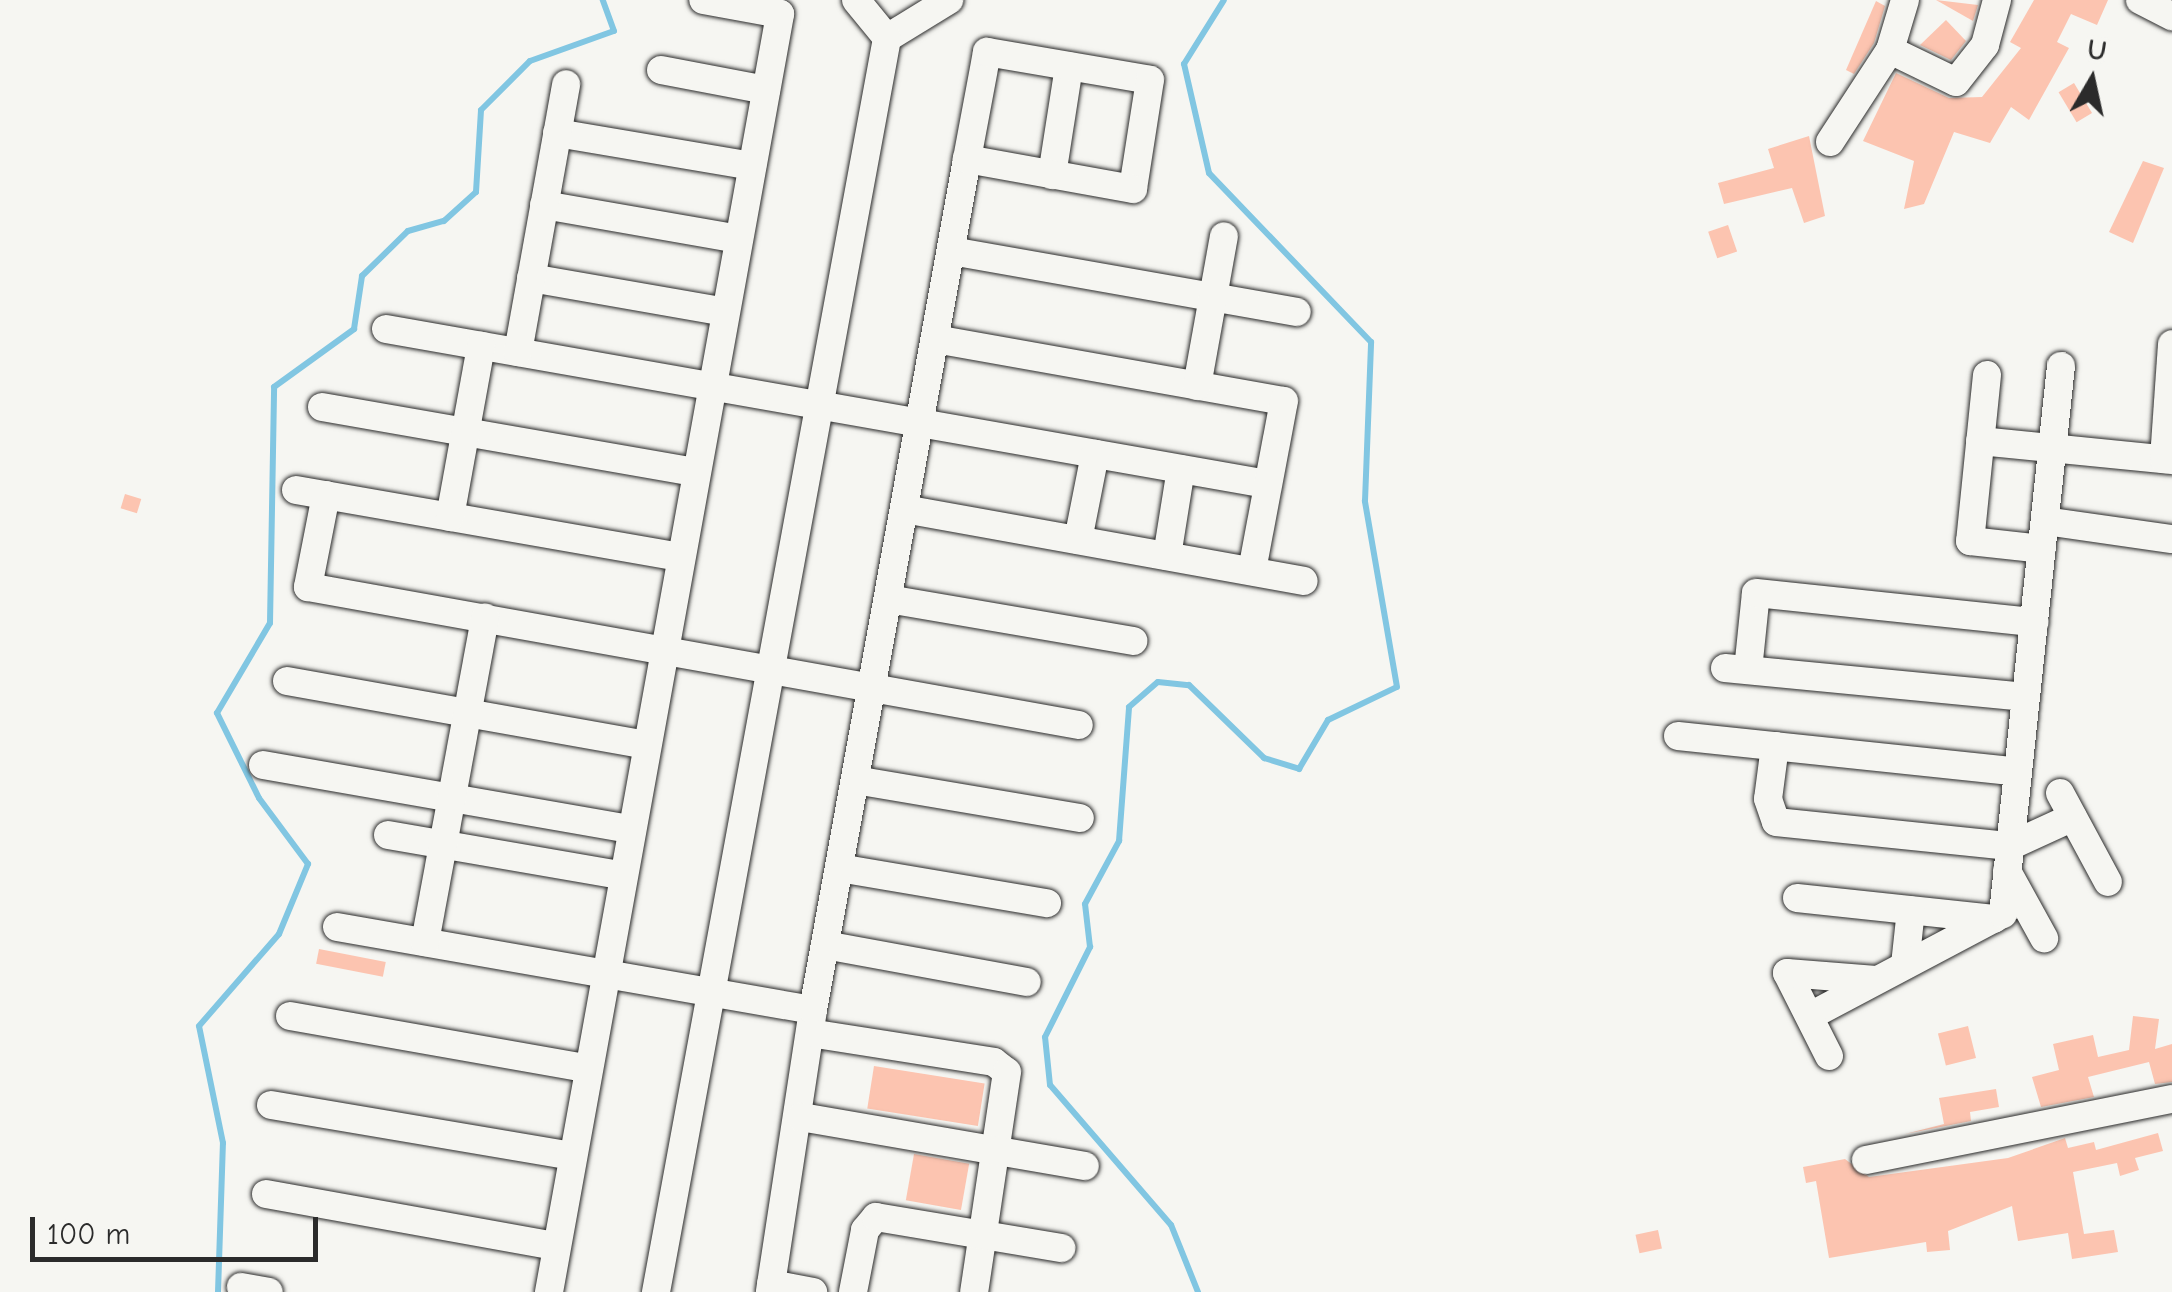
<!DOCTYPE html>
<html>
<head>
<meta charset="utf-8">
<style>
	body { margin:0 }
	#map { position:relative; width:2172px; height:1292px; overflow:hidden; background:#f6f6f2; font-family:"Comic Neue",sans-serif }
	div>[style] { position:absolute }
	.stream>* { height:6px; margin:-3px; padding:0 3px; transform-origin:3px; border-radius:3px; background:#81c6e2 }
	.building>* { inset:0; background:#fcc4b0; transform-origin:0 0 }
	.roads { filter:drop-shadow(0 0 2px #2b2b2b) drop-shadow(0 0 2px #2b2b2b) }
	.minor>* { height:28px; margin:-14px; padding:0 14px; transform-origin:14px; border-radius:14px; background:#f6f6f2 }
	span { translate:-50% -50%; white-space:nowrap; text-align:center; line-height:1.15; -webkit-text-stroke:10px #f6f6f2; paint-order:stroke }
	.north { position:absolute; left:2042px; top:30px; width:100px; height:100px; -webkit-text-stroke:8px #f6f6f2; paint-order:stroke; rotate:9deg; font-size:28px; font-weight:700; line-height:40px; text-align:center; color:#2b2b2b }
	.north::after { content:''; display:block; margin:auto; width:35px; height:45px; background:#2b2b2b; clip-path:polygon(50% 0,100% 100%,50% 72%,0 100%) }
	.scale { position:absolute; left:30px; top:1217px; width:288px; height:45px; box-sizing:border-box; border:5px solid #2b2b2b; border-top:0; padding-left:12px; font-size:30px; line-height:35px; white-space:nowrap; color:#2b2b2b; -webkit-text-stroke:8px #f6f6f2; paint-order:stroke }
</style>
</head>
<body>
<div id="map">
	<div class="stream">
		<i style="left:218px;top:1292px;width:149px;rotate:-88.1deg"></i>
		<i style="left:223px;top:1143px;width:119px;rotate:-101.6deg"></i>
		<i style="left:199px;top:1026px;width:122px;rotate:-49deg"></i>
		<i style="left:279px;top:934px;width:76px;rotate:-67.5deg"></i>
		<i style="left:308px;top:864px;width:82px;rotate:-126.6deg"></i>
		<i style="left:259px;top:798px;width:95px;rotate:-116.3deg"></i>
		<i style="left:217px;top:713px;width:104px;rotate:-59.5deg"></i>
		<i style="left:270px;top:623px;width:236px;rotate:-89deg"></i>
		<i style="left:274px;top:387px;width:99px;rotate:-35.9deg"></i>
		<i style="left:354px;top:329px;width:54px;rotate:-81.4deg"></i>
		<i style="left:362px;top:276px;width:64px;rotate:-44.4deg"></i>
		<i style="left:408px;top:231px;width:37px;rotate:-16deg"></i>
		<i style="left:444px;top:221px;width:43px;rotate:-42.2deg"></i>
		<i style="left:476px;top:192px;width:82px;rotate:-86.5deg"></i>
		<i style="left:481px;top:110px;width:69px;rotate:-45deg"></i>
		<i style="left:530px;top:61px;width:89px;rotate:-19.7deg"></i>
		<i style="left:614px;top:31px;width:33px;rotate:-110deg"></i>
		<i style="left:1198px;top:1292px;width:72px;rotate:-111.9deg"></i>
		<i style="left:1171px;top:1225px;width:185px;rotate:-130.8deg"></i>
		<i style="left:1050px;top:1085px;width:48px;rotate:-95.9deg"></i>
		<i style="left:1045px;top:1037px;width:101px;rotate:-63.4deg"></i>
		<i style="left:1090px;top:947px;width:43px;rotate:-96.6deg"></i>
		<i style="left:1085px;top:904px;width:72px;rotate:-61.6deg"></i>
		<i style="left:1119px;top:841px;width:134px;rotate:-85.7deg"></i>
		<i style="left:1129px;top:707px;width:38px;rotate:-41deg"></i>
		<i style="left:1158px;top:682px;width:31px;rotate:6deg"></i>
		<i style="left:1189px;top:685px;width:105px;rotate:44.2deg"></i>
		<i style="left:1264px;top:758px;width:37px;rotate:17deg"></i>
		<i style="left:1299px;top:769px;width:57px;rotate:-59.4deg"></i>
		<i style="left:1328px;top:720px;width:76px;rotate:-25.6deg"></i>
		<i style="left:1397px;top:687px;width:189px;rotate:-99.8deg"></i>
		<i style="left:1365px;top:501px;width:159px;rotate:-87.8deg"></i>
		<i style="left:1371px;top:342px;width:234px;rotate:-133.8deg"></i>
		<i style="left:1209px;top:173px;width:112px;rotate:-102.9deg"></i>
		<i style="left:1184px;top:64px;width:75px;rotate:-58deg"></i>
	</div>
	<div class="building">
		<i style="clip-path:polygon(1936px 0,1978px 5px,1973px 21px)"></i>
		<i style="clip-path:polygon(2034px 0,2108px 0,2097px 25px,2071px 14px,2057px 42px,2069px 48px,2029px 120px,2011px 107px,1990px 143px,1954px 132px,1924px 204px,1904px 209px,1914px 161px,1863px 141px,1896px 73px,1949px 98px,1982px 97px,2021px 48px,2010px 42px)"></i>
		<i style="clip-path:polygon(1876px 1px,1885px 6px,1874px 43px,1854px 74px,1846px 70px)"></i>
		<i style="clip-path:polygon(1946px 20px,1966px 41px,1951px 60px,1920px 45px)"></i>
		<i style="left:2074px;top:83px;width:35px;height:18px;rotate:59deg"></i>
		<i style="clip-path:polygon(1809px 136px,1825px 216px,1804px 223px,1792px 188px,1724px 204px,1718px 183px,1774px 168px,1768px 149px)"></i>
		<i style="clip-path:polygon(2143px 161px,2164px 168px,2133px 243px,2109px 232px)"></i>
		<i style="left:1728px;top:225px;width:28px;height:21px;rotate:71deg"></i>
		<i style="left:125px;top:494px;width:17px;height:15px;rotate:17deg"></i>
		<i style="left:319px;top:949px;width:68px;height:15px;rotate:11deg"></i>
		<i style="clip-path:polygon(2133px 1016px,2159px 1019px,2155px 1049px,2172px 1044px,2172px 1082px,2155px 1084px,2149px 1062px,2088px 1077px,2094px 1097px,2041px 1107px,2032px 1077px,2059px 1070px,2053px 1044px,2093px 1035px,2098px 1057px,2129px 1050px)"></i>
		<i style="left:1968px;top:1026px;width:33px;height:31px;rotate:76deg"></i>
		<i style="left:874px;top:1066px;width:112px;height:43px;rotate:9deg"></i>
		<i style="clip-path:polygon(1996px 1089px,1999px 1107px,1970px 1112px,1971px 1121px,1905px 1134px,1944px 1124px,1939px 1098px)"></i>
		<i style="clip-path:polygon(2158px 1133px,2163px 1151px,2135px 1158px,2139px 1170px,2120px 1176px,2117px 1163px,2073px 1172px,2084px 1234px,2114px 1230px,2118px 1252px,2072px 1259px,2068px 1233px,2018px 1241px,2012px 1206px,1948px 1231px,1950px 1250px,1927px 1252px,1926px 1242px,1829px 1258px,1816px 1181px,1806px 1183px,1803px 1167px,1845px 1159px,1869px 1177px,2008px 1158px,2065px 1138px,2068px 1148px,2094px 1142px,2096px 1150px)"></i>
		<i style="left:914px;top:1154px;width:56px;height:47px;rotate:10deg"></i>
		<i style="left:1658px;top:1230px;width:19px;height:23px;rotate:78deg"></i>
	</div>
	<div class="roads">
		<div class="minor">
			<i style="left:2140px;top:0;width:36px;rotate:27deg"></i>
			<i style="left:887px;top:38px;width:73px;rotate:-31.5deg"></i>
			<i style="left:1890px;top:50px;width:73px;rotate:25.9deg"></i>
			<i style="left:1956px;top:82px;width:47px;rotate:-51.9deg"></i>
			<i style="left:1985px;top:45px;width:47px;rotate:-75.1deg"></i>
			<i style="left:661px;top:70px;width:107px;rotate:10.8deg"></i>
			<i style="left:557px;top:133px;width:198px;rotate:9.6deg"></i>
			<i style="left:1830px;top:142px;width:110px;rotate:-56.9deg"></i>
			<i style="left:1890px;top:50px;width:52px;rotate:-73.3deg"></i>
			<i style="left:1052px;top:175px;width:110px;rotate:-81.1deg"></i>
			<i style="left:544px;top:205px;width:197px;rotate:9.9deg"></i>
			<i style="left:951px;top:251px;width:351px;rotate:10deg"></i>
			<i style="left:531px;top:278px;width:197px;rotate:9.9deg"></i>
			<i style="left:386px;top:329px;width:895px;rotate:9.98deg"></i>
			<i style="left:935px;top:339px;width:354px;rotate:10.1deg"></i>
			<i style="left:1284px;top:401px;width:173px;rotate:100.7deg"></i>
			<i style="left:518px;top:352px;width:272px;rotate:-79.8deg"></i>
			<i style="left:1987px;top:375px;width:167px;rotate:95.8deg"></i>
			<i style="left:1970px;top:541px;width:72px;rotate:6.3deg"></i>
			<i style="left:1197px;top:386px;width:152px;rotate:-79.8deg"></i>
			<i style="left:322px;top:407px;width:379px;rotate:9.9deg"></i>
			<i style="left:1980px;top:441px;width:193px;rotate:5.7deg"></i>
			<i style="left:2164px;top:459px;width:115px;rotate:-86deg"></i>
			<i style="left:296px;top:490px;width:389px;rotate:9.9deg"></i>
			<i style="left:326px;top:495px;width:94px;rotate:101.1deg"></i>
			<i style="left:308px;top:587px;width:783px;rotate:10.15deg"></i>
			<i style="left:904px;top:509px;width:406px;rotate:10.2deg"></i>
			<i style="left:450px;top:517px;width:174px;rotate:-79.7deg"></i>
			<i style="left:2045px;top:521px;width:128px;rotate:8.1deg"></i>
			<i style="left:1078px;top:540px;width:88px;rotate:-78.8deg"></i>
			<i style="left:1167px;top:556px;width:88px;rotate:-80.9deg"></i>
			<i style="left:888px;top:599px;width:249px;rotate:9.7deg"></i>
			<i style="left:1725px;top:668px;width:302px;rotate:5.5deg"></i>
			<i style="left:1748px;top:670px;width:77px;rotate:-84.1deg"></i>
			<i style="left:1756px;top:593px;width:280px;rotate:6deg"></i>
			<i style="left:287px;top:681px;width:364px;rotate:10.1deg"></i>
			<i style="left:1678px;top:736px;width:342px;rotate:6deg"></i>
			<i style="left:1775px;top:746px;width:53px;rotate:97.5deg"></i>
			<i style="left:1768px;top:799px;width:24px;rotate:71deg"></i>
			<i style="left:1776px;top:822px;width:235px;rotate:5.9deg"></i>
			<i style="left:2010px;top:846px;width:69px;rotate:-24.7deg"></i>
			<i style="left:263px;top:765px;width:372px;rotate:9.9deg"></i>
			<i style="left:855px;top:780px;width:228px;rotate:9.6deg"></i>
			<i style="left:2060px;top:793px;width:101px;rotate:61.7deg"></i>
			<i style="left:388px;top:835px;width:235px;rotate:9.8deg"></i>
			<i style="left:839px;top:868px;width:211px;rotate:9.6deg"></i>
			<i style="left:2007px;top:871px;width:77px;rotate:61.1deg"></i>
			<i style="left:1797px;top:898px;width:198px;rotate:6.1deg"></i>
			<i style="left:337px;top:927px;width:483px;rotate:9.9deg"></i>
			<i style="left:813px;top:1010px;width:285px;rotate:98.7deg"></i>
			<i style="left:425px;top:942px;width:330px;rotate:-79.5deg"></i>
			<i style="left:825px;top:945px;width:205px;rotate:10.4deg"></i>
			<i style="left:1905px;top:965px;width:55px;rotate:-83.8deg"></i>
			<i style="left:813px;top:1010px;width:865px;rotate:-79.74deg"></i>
			<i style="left:967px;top:159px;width:109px;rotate:-79.4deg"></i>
			<i style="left:987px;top:52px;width:165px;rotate:9.7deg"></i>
			<i style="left:1150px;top:80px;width:110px;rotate:98.9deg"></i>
			<i style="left:1133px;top:189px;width:169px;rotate:-169.8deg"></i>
			<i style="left:290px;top:1016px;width:301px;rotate:10deg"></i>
			<i style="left:1810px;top:1016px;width:218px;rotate:-27.9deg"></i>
			<i style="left:2003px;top:914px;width:551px;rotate:-83.96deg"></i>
			<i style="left:816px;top:1034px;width:180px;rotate:8.9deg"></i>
			<i style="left:994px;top:1062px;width:16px;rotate:38deg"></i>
			<i style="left:1007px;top:1072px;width:222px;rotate:98.5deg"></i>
			<i style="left:1829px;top:1056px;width:93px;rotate:-116.8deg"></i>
			<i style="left:1787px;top:973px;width:89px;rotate:4.5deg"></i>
			<i style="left:271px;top:1105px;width:304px;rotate:9.6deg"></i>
			<i style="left:801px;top:1117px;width:288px;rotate:9.8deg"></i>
			<i style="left:1866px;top:1160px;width:312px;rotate:-11.3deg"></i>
			<i style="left:266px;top:1194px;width:295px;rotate:10.2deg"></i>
			<i style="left:771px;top:1284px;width:43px;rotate:10.8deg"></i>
			<i style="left:241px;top:1287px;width:28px;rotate:10deg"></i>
			<i style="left:549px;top:1292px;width:1299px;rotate:-79.75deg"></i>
			<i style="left:780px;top:14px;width:78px;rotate:-169.7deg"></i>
			<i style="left:656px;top:1292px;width:1275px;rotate:-79.56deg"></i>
			<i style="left:887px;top:38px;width:49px;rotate:-129.2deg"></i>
			<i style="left:853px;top:1292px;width:63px;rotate:-79deg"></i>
			<i style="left:865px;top:1230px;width:17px;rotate:-50deg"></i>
			<i style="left:876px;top:1217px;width:188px;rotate:9.5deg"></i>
		</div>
	</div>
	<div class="north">U</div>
	<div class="scale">100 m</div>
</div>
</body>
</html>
